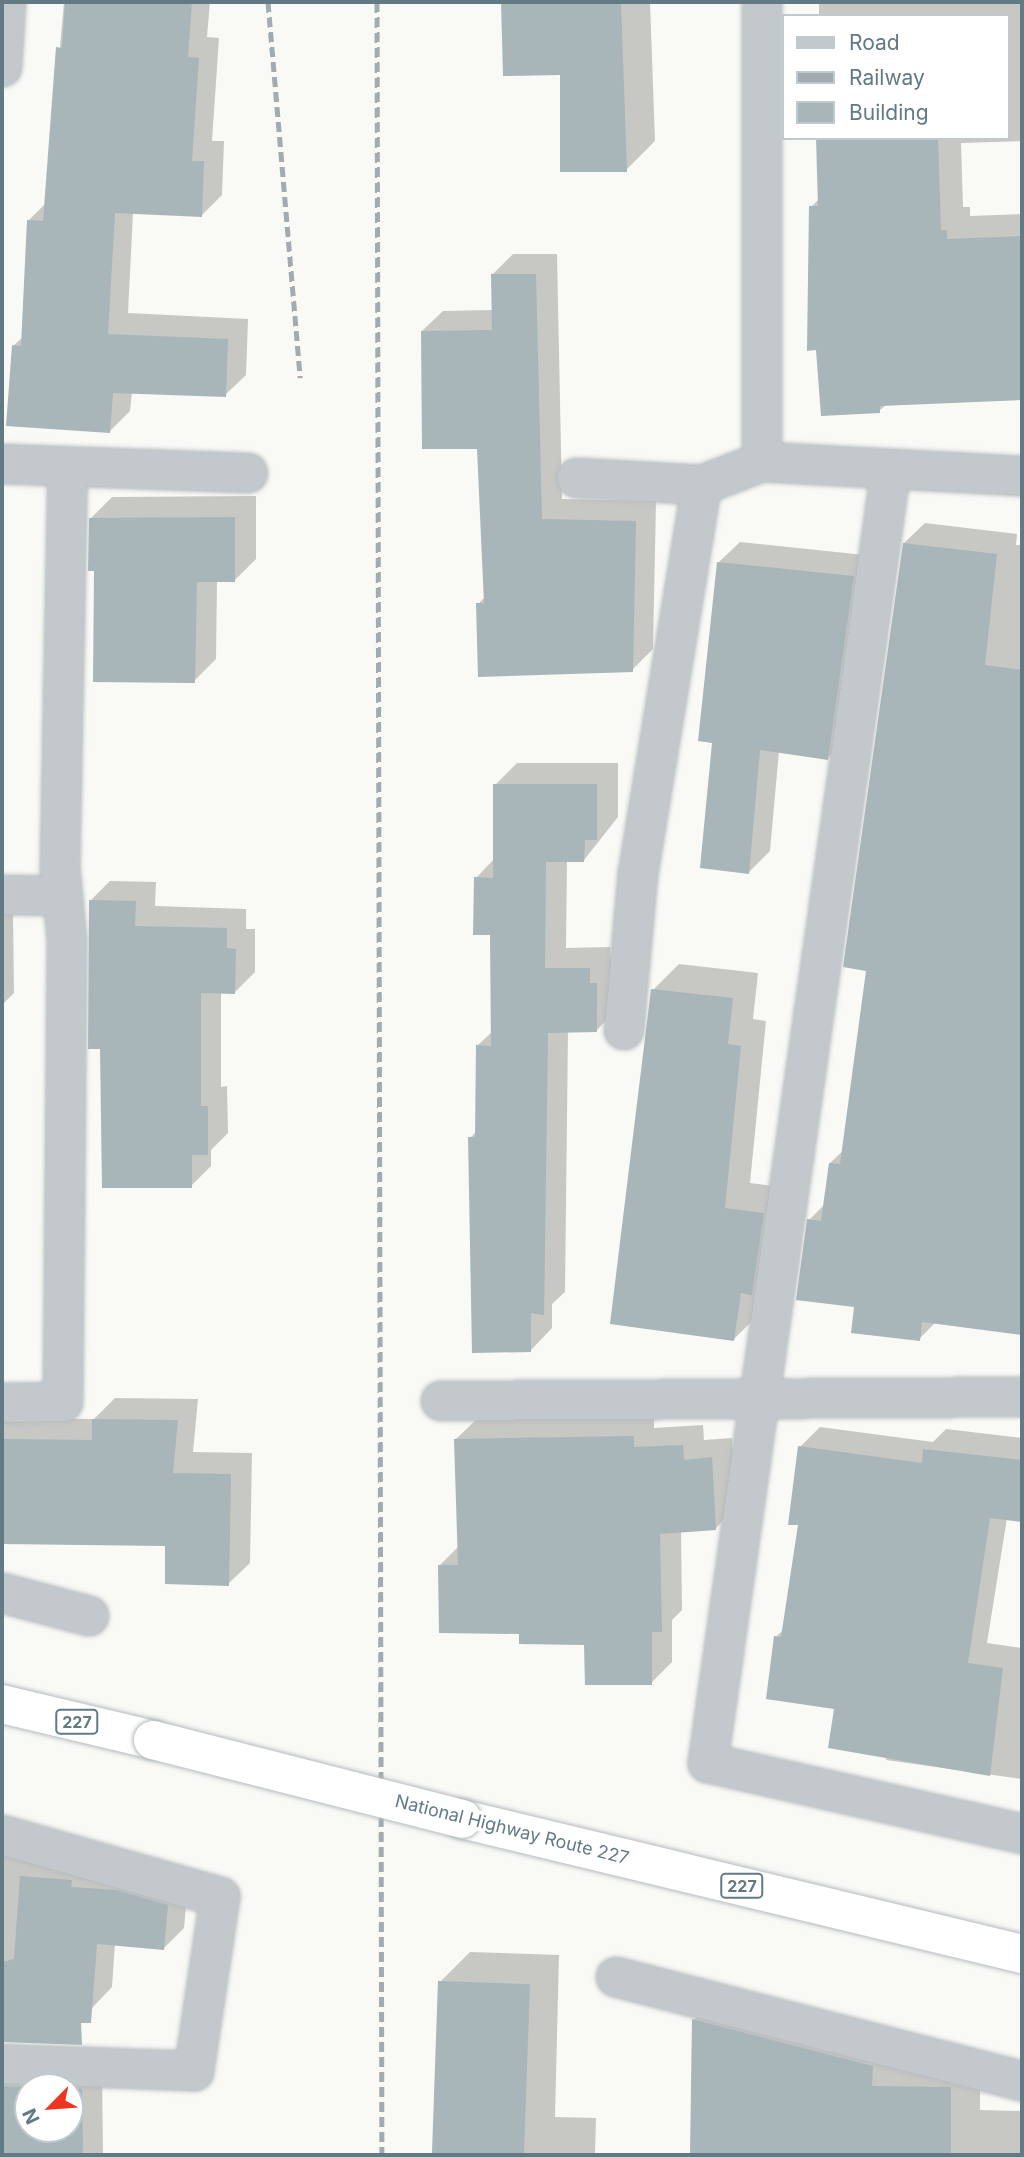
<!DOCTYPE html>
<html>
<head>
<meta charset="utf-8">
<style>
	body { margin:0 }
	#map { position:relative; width:1024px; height:2157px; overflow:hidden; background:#f9f9f6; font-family:Inter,sans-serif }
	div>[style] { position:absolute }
	.shadow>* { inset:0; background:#0003 }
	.building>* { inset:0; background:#a8b5b9; transform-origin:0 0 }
	.roads { filter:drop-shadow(0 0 2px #b5bbbe) drop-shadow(0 0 2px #b5bbbe) }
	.minor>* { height:38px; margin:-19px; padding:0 19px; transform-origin:19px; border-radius:19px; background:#c2c8cb }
	.tertiary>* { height:38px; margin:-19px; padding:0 19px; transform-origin:19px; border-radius:19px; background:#c2c8cb }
	.trunk>* { height:38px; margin:-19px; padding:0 19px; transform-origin:19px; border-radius:19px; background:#fff }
	.rail>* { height:5px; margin-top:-2.5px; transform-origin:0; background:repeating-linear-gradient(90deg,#a1abb0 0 10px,transparent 0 15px) }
	.bridges { filter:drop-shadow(0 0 2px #b5bbbe) drop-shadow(0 0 2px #b5bbbe) }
	.trunk-bridge>* { height:38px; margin:-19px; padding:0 19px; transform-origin:19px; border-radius:19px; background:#fff }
	span { translate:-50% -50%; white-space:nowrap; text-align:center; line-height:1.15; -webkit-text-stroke:7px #fff; paint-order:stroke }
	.shield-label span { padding:2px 5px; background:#fff; border:2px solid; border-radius:5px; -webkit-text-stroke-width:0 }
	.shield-label { font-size:16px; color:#627a84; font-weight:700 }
	.street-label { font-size:18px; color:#627a84 }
	.frame { position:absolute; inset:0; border:4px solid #627a84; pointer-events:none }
	.legend { position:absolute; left:782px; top:14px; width:228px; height:126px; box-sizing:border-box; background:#fff; border:2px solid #c0cace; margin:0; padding:9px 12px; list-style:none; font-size:21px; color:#627a84 }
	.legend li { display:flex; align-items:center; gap:14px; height:35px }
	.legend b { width:35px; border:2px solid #c0cace }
	.north { position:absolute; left:14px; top:2073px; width:70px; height:70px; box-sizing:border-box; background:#fff; border:2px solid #c0cace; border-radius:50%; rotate:245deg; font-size:19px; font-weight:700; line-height:28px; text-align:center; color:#627a84 }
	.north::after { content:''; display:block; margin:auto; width:24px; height:32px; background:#f1341f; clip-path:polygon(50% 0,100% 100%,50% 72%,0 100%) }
</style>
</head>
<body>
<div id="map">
	<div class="shadow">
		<i style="clip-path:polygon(64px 2px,210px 2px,207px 37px,219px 38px,212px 141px,224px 141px,222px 195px,201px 216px,133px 213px,128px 313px,248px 319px,246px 375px,225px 395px,132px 392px,130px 411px,110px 431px,13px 346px,23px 337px,28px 221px,46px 203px)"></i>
		<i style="clip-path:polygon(502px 2px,650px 2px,655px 141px,626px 170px,562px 73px,504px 75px)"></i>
		<i style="clip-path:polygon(819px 2px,1022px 2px,1022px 141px,961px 143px,963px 207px,970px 207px,970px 216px,1022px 214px,1022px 398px,887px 404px,879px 411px,811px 207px,820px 198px,818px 138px,1008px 138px,1008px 16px,819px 16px)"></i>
		<i style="clip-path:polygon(513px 254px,557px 254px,562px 499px,656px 501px,653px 649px,632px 670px,478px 604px,486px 596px,479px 447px,422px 331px,443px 311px,493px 310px,493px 274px)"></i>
		<i style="clip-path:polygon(256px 496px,256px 559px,235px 580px,217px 580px,216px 659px,194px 681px,96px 569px,91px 518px,112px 497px)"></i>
		<i style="clip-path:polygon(925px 523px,1017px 534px,1016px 545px,1022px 545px,1022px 1334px,936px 1322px,919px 1339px,856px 1306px,809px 1220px,825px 1204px,830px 1163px,844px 1150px,868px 969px,904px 543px)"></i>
		<i style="clip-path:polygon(740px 542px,874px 556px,848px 738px,827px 759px,779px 751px,770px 851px,749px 872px,714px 742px,719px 562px)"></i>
		<i style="clip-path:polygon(517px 763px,618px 763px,618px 817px,584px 860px,567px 860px,566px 948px,610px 947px,611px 962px,618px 962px,617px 1009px,596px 1031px,568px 1031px,565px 1292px,552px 1304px,552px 1328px,531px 1350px,470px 1138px,476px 1132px,477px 1046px,493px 1031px,492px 933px,476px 878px,495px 858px,495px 785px)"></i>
		<i style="clip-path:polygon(110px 881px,156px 882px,155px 906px,246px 909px,246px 929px,255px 929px,255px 972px,235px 992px,221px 992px,221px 1087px,227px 1086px,228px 1133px,211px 1150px,211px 1166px,191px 1186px,102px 1047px,90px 901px)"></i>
		<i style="clip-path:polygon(2px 912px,13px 912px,14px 993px,2px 1005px)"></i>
		<i style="clip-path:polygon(679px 964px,758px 973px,753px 1019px,766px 1021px,750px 1183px,789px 1188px,760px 1313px,734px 1339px,653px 990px)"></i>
		<i style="clip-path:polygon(115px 1398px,198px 1399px,193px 1452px,252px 1453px,250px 1563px,228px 1584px,167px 1544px,2px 1542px,2px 1418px,94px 1419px)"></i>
		<i style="clip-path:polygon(654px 1417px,654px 1428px,703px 1425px,704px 1440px,732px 1438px,736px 1508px,716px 1528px,681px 1531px,682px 1610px,672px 1620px,672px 1662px,651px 1683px,586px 1643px,521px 1632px,440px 1565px,459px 1546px,456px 1439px,477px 1419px)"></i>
		<i style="clip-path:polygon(820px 1427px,933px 1442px,946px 1429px,1022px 1438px,1022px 1520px,1007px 1518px,987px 1643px,1022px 1648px,1022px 1779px,886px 1760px,887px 1755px,836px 1708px,776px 1637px,785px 1628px,800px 1523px,800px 1447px)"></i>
		<i style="clip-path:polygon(2px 1853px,188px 1885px,184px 1928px,164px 1948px,115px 1944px,112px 1987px,92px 2008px,2px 2007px)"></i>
		<i style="clip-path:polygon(470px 1952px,559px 1955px,555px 2117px,596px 2118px,595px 2155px,436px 2155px,440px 1982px)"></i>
		<i style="clip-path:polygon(724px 1990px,980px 2058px,980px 2110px,1022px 2111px,1022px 2155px,691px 2155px,694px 2020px)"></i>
		<i style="clip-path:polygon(evenodd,102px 2069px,103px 2155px,2px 2155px,2px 2076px,102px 2069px,28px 2087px,70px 2087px,70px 2129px,28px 2129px,28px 2087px)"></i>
	</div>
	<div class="building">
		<i style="clip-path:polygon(65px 2px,192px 2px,188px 57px,199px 58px,192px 161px,204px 161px,202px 217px,115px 213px,108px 334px,228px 339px,226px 397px,113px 393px,110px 433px,6px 426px,12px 345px,21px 346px,27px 220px,43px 221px,56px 47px,62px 48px)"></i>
		<i style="clip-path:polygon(501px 2px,621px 2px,627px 172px,560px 172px,560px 75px,503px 76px)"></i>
		<i style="clip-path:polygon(816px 138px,938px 138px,941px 230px,947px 230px,947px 239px,1022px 236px,1022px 400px,880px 406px,880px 413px,821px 416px,816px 350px,807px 351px,809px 206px,818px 206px)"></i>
		<i style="clip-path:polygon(491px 274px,536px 274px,542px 519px,636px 521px,633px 672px,478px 677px,476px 603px,484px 603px,477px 449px,422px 449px,421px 331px,492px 330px)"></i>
		<i style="clip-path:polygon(235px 517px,235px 582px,197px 582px,195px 683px,93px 682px,94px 571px,88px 571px,89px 518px)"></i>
		<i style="clip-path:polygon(903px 543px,997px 554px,985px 665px,1022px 670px,1022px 1335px,922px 1322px,920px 1341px,851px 1333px,854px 1307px,796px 1300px,807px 1219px,821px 1221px,829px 1163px,840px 1164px,866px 971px,843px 967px)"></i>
		<i style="clip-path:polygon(717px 562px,854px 576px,828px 760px,760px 750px,749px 874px,700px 868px,712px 743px,698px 741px)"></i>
		<i style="clip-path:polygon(493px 784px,597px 784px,597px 840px,585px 840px,584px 862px,546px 862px,545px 968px,590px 968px,590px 983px,597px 983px,597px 1032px,548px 1033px,544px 1315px,531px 1313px,531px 1352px,472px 1353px,468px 1137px,475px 1137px,476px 1045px,491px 1046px,490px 935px,473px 935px,474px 877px,493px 878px)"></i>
		<i style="clip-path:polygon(89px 900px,136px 901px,135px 926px,227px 928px,227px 948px,236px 949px,235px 994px,201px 993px,201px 1106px,208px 1106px,208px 1155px,192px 1155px,192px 1188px,102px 1188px,100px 1049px,88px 1049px)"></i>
		<i style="clip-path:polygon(651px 989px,733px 998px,728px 1044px,741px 1046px,725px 1208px,764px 1213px,752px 1295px,741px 1293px,734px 1341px,610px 1324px)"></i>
		<i style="clip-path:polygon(92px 1419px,178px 1420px,173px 1473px,231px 1474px,229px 1586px,165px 1584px,165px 1546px,2px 1544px,2px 1439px,92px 1440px)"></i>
		<i style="clip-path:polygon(634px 1436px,634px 1447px,683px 1445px,684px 1460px,712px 1457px,716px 1530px,660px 1534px,662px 1632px,652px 1632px,652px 1685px,585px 1685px,584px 1645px,519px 1644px,519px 1634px,439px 1633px,438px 1565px,458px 1565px,454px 1439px)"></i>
		<i style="clip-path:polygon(798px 1446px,922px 1463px,923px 1449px,1022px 1460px,1022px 1522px,990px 1518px,968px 1663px,1003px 1668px,990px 1776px,828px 1748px,834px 1709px,766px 1699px,774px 1636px,781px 1637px,798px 1525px,788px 1525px)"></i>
		<i style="clip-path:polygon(20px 1876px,72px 1880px,71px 1887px,117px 1890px,168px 1905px,164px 1950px,97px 1944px,91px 2023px,81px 2023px,82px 2045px,2px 2042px,2px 1962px,14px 1959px)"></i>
		<i style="left:438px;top:1981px;width:92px;height:174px;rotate:2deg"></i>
		<i style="clip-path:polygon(692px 2019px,873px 2066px,872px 2086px,951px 2087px,951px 2155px,690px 2155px)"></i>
		<i style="clip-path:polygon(2px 2086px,32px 2087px,28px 2087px,28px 2129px,70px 2129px,70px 2088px,82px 2089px,83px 2155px,2px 2155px)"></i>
	</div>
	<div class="roads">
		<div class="minor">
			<i style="left:2px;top:67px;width:65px;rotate:-86.5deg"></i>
			<i style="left:2px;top:464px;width:246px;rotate:2.1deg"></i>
			<i style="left:891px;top:469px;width:1307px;rotate:98.05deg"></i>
			<i style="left:708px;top:1763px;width:322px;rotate:12.7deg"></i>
			<i style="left:577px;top:478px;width:125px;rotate:3.2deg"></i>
			<i style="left:2px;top:895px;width:58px;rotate:1deg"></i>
			<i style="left:624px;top:1030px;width:157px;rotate:-84.9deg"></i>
			<i style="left:638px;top:874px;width:394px;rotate:-80.7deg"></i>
			<i style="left:702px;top:485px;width:64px;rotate:-21deg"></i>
			<i style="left:762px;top:462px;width:260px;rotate:3.1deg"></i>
			<i style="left:441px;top:1401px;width:581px;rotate:-0.39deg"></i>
			<i style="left:2px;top:1403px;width:61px;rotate:-0.9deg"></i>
			<i style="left:63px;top:1402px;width:462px;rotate:-89.5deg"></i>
			<i style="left:67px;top:940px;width:73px;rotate:-95.5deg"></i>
			<i style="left:60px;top:867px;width:400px;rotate:-88.9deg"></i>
			<i style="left:2px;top:1593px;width:90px;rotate:14.8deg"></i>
			<i style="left:2px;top:1835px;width:227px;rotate:15.9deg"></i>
			<i style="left:220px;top:1897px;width:176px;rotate:98.5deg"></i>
			<i style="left:194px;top:2071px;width:192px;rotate:-177.9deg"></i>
			<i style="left:616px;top:1977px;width:419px;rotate:14.4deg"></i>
		</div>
		<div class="tertiary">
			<i style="left:762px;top:2px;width:460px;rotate:90deg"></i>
		</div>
		<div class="trunk">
			<i style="left:2px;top:1704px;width:155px;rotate:13.4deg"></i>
			<i style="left:462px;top:1819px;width:576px;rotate:13.55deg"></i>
		</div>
	</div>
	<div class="rail">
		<i style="left:268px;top:2px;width:377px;rotate:85.1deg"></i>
		<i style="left:377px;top:2px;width:2153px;rotate:89.87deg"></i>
	</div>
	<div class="bridges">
		<div class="trunk-bridge">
			<i style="left:153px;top:1740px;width:319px;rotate:14.3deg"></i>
		</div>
	</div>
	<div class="shield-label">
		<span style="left:77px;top:1722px">227</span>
		<span style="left:742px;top:1886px">227</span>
	</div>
	<div class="street-label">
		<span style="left:512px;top:1830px;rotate:14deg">National Highway Route 227</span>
	</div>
	<div class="frame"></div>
	<ul class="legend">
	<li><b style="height:9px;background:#c2c8cb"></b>Road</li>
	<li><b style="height:9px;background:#a1abb0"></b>Railway</li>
	<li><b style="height:19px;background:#a8b5b9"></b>Building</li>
	</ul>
	<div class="north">N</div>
</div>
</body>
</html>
